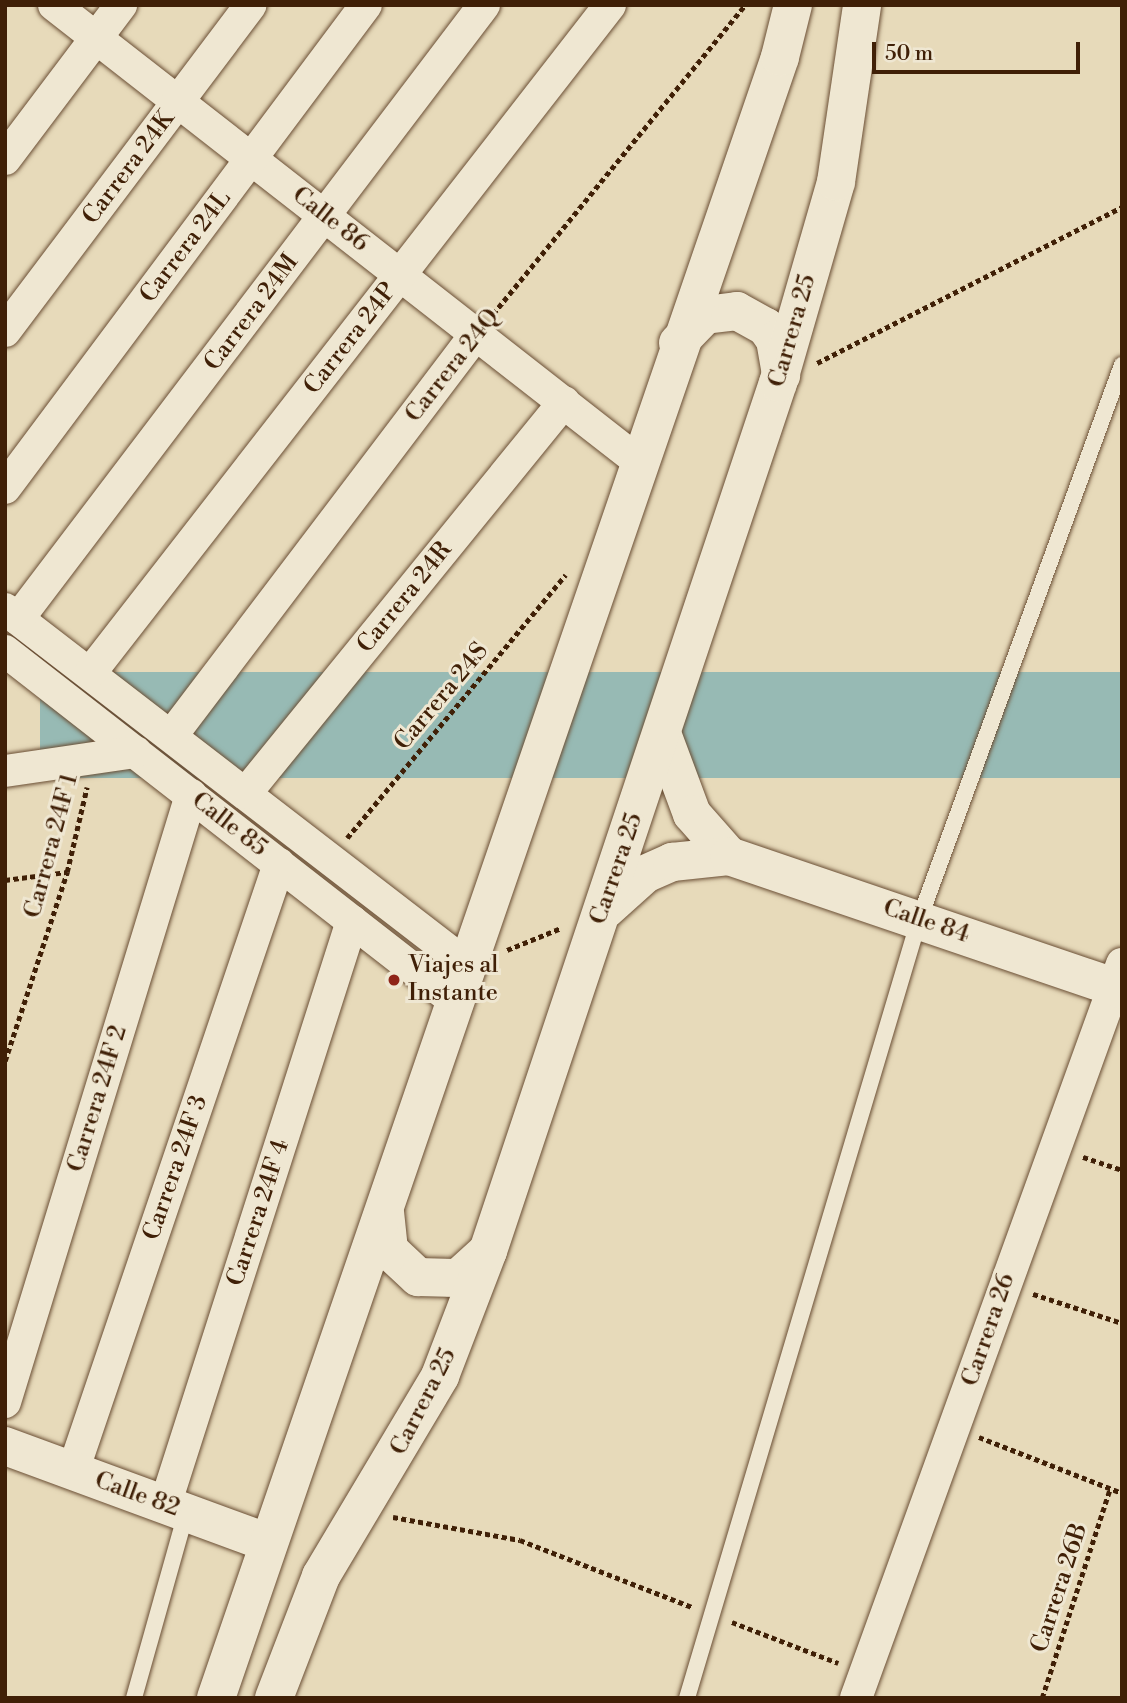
<!DOCTYPE html>
<html>
<head>
<meta charset="utf-8">
<style>
	body { margin:0 }
	#map { position:relative; width:1127px; height:1703px; overflow:hidden; background:#e7daba; font-family:"Libre Bodoni",serif }
	div>[style] { position:absolute }
	.water>* { inset:0; background:#97bab4; transform-origin:0 0 }
	.path>* { height:4.5px; margin-top:-2.25px; transform-origin:0; background:repeating-linear-gradient(90deg,#402007 0 5px,transparent 0 8.5px) }
	.roads { filter:drop-shadow(0 0 2px #6a4e34) drop-shadow(0 0 2px #6a4e34) }
	.lane>* { height:16px; margin:-8px; padding:0 8px; transform-origin:8px; border-radius:8px; background:#efe7d2 }
	.street>* { height:32px; margin:-16px; padding:0 16px; transform-origin:16px; border-radius:16px; background:#efe7d2 }
	.secondary>* { height:38px; margin:-19px; padding:0 19px; transform-origin:19px; border-radius:19px; background:#efe7d2 }
	.dots>* { width:19px; height:19px; translate:-50% -50%; box-sizing:border-box; border:4px solid #efe7d2; border-radius:50% }
	span { translate:-50% -50%; white-space:nowrap; text-align:center; line-height:1.15; -webkit-text-stroke:6px #efe7d2; paint-order:stroke }
	.street-label { font-size:24px; color:#402007 }
	.poi-label { font-size:24px; color:#402007 }
	.left { translate:0 -50%; text-align:left }
	.frame { position:absolute; inset:0; border:7px solid #402007; pointer-events:none }
	.scale { position:absolute; left:872px; top:42px; width:208px; height:32px; box-sizing:border-box; border:4px solid #402007; border-top:0; padding-left:9px; font-size:21px; line-height:24px; white-space:nowrap; color:#402007; -webkit-text-stroke:5px #efe7d2; paint-order:stroke }
</style>
</head>
<body>
<div id="map">
	<div class="water">
		<i style="left:1122px;top:672px;width:106px;height:1082px;rotate:90deg"></i>
	</div>
	<div class="path">
		<i style="left:493px;top:314px;width:399px;rotate:-50.8deg"></i>
		<i style="left:817px;top:363px;width:343px;rotate:-27.1deg"></i>
		<i style="left:347px;top:838px;width:342px;rotate:-50.3deg"></i>
		<i style="left:5px;top:880px;width:63px;rotate:-7.4deg"></i>
		<i style="left:507px;top:950px;width:58px;rotate:-22.2deg"></i>
		<i style="left:5px;top:1061px;width:199px;rotate:-71.8deg"></i>
		<i style="left:67px;top:872px;width:87px;rotate:-76.8deg"></i>
		<i style="left:1083px;top:1157px;width:41px;rotate:18.4deg"></i>
		<i style="left:1033px;top:1294px;width:94px;rotate:18deg"></i>
		<i style="left:979px;top:1437px;width:154px;rotate:21.4deg"></i>
		<i style="left:393px;top:1517px;width:129px;rotate:10.3deg"></i>
		<i style="left:520px;top:1540px;width:185px;rotate:21.3deg"></i>
		<i style="left:732px;top:1622px;width:114px;rotate:21.1deg"></i>
		<i style="left:1042px;top:1698px;width:220px;rotate:-72deg"></i>
	</div>
	<div class="roads">
		<div class="lane">
			<i style="left:134px;top:1698px;width:192px;rotate:-74.3deg"></i>
			<i style="left:687px;top:1698px;width:812px;rotate:-73.4deg"></i>
			<i style="left:919px;top:920px;width:591px;rotate:-69.91deg"></i>
		</div>
		<div class="street">
			<i style="left:54px;top:5px;width:741px;rotate:37.98deg"></i>
			<i style="left:5px;top:159px;width:193px;rotate:-53deg"></i>
			<i style="left:5px;top:331px;width:408px;rotate:-53deg"></i>
			<i style="left:5px;top:488px;width:603px;rotate:-53.23deg"></i>
			<i style="left:5px;top:609px;width:582px;rotate:37.6deg"></i>
			<i style="left:18px;top:619px;width:771px;rotate:-52.8deg"></i>
			<i style="left:5px;top:651px;width:568px;rotate:37.92deg"></i>
			<i style="left:91px;top:672px;width:845px;rotate:-52.11deg"></i>
			<i style="left:172px;top:735px;width:503px;rotate:-52.83deg"></i>
			<i style="left:5px;top:771px;width:132px;rotate:-8.3deg"></i>
			<i style="left:246px;top:793px;width:504px;rotate:-50.88deg"></i>
			<i style="left:5px;top:1402px;width:635px;rotate:-72.96deg"></i>
			<i style="left:73px;top:1471px;width:641px;rotate:-71.25deg"></i>
			<i style="left:165px;top:1505px;width:613px;rotate:-72.24deg"></i>
			<i style="left:856px;top:1698px;width:781px;rotate:-70.08deg"></i>
		</div>
		<div class="secondary">
			<i style="left:678px;top:343px;width:39px;rotate:-46deg"></i>
			<i style="left:705px;top:315px;width:32px;rotate:-7deg"></i>
			<i style="left:737px;top:311px;width:33px;rotate:29deg"></i>
			<i style="left:766px;top:327px;width:16px;rotate:55deg"></i>
			<i style="left:775px;top:340px;width:36px;rotate:80deg"></i>
			<i style="left:663px;top:736px;width:83px;rotate:69.6deg"></i>
			<i style="left:692px;top:814px;width:56px;rotate:48.6deg"></i>
			<i style="left:606px;top:909px;width:52px;rotate:-41.9deg"></i>
			<i style="left:645px;top:874px;width:30px;rotate:-24deg"></i>
			<i style="left:672px;top:862px;width:57px;rotate:-6deg"></i>
			<i style="left:729px;top:856px;width:415px;rotate:18.8deg"></i>
			<i style="left:385px;top:1212px;width:38px;rotate:84deg"></i>
			<i style="left:389px;top:1250px;width:40px;rotate:43deg"></i>
			<i style="left:418px;top:1277px;width:40px;rotate:1.4deg"></i>
			<i style="left:458px;top:1278px;width:40px;rotate:-42deg"></i>
			<i style="left:5px;top:1446px;width:280px;rotate:20.2deg"></i>
			<i style="left:216px;top:1698px;width:1735px;rotate:-71.03deg"></i>
			<i style="left:780px;top:57px;width:54px;rotate:-76deg"></i>
			<i style="left:274px;top:1698px;width:131px;rotate:-68.9deg"></i>
			<i style="left:321px;top:1576px;width:233px;rotate:-59.2deg"></i>
			<i style="left:440px;top:1376px;width:134px;rotate:-69deg"></i>
			<i style="left:488px;top:1251px;width:915px;rotate:-71.53deg"></i>
			<i style="left:778px;top:383px;width:209px;rotate:-73.9deg"></i>
			<i style="left:836px;top:182px;width:179px;rotate:-81.6deg"></i>
		</div>
	</div>
	<div class="dots">
		<i style="left:394px;top:980px;background:#8f2418"></i>
	</div>
	<div class="street-label">
		<span style="left:129px;top:168px;rotate:-53deg">Carrera 24K</span>
		<span style="left:330px;top:220px;rotate:38deg">Calle 86</span>
		<span style="left:186px;top:247px;rotate:-53deg">Carrera 24L</span>
		<span style="left:252px;top:313px;rotate:-53deg">Carrera 24M</span>
		<span style="left:793px;top:331px;rotate:-74deg">Carrera 25</span>
		<span style="left:351px;top:339px;rotate:-52deg">Carrera 24P</span>
		<span style="left:453px;top:366px;rotate:-52deg">Carrera 24Q</span>
		<span style="left:405px;top:598px;rotate:-51deg">Carrera 24R</span>
		<span style="left:442px;top:697px;rotate:-50deg">Carrera 24S</span>
		<span style="left:229px;top:825px;rotate:38deg">Calle 85</span>
		<span style="left:52px;top:846px;rotate:-75deg">Carrera 24F 1</span>
		<span style="left:617px;top:869px;rotate:-71deg">Carrera 25</span>
		<span style="left:926px;top:922px;rotate:19deg">Calle 84</span>
		<span style="left:98px;top:1099px;rotate:-73deg">Carrera 24F 2</span>
		<span style="left:176px;top:1168px;rotate:-71deg">Carrera 24F 3</span>
		<span style="left:259px;top:1213px;rotate:-72deg">Carrera 24F 4</span>
		<span style="left:989px;top:1330px;rotate:-71deg">Carrera 26</span>
		<span style="left:424px;top:1402px;rotate:-63deg">Carrera 25</span>
		<span style="left:137px;top:1495px;rotate:20deg">Calle 82</span>
		<span style="left:1060px;top:1588px;rotate:-72deg">Carrera 26B</span>
	</div>
	<div class="poi-label">
		<span class="left" style="left:408px;top:980px">Viajes al<br>Instante</span>
	</div>
	<div class="frame"></div>
	<div class="scale">50 m</div>
</div>
</body>
</html>
